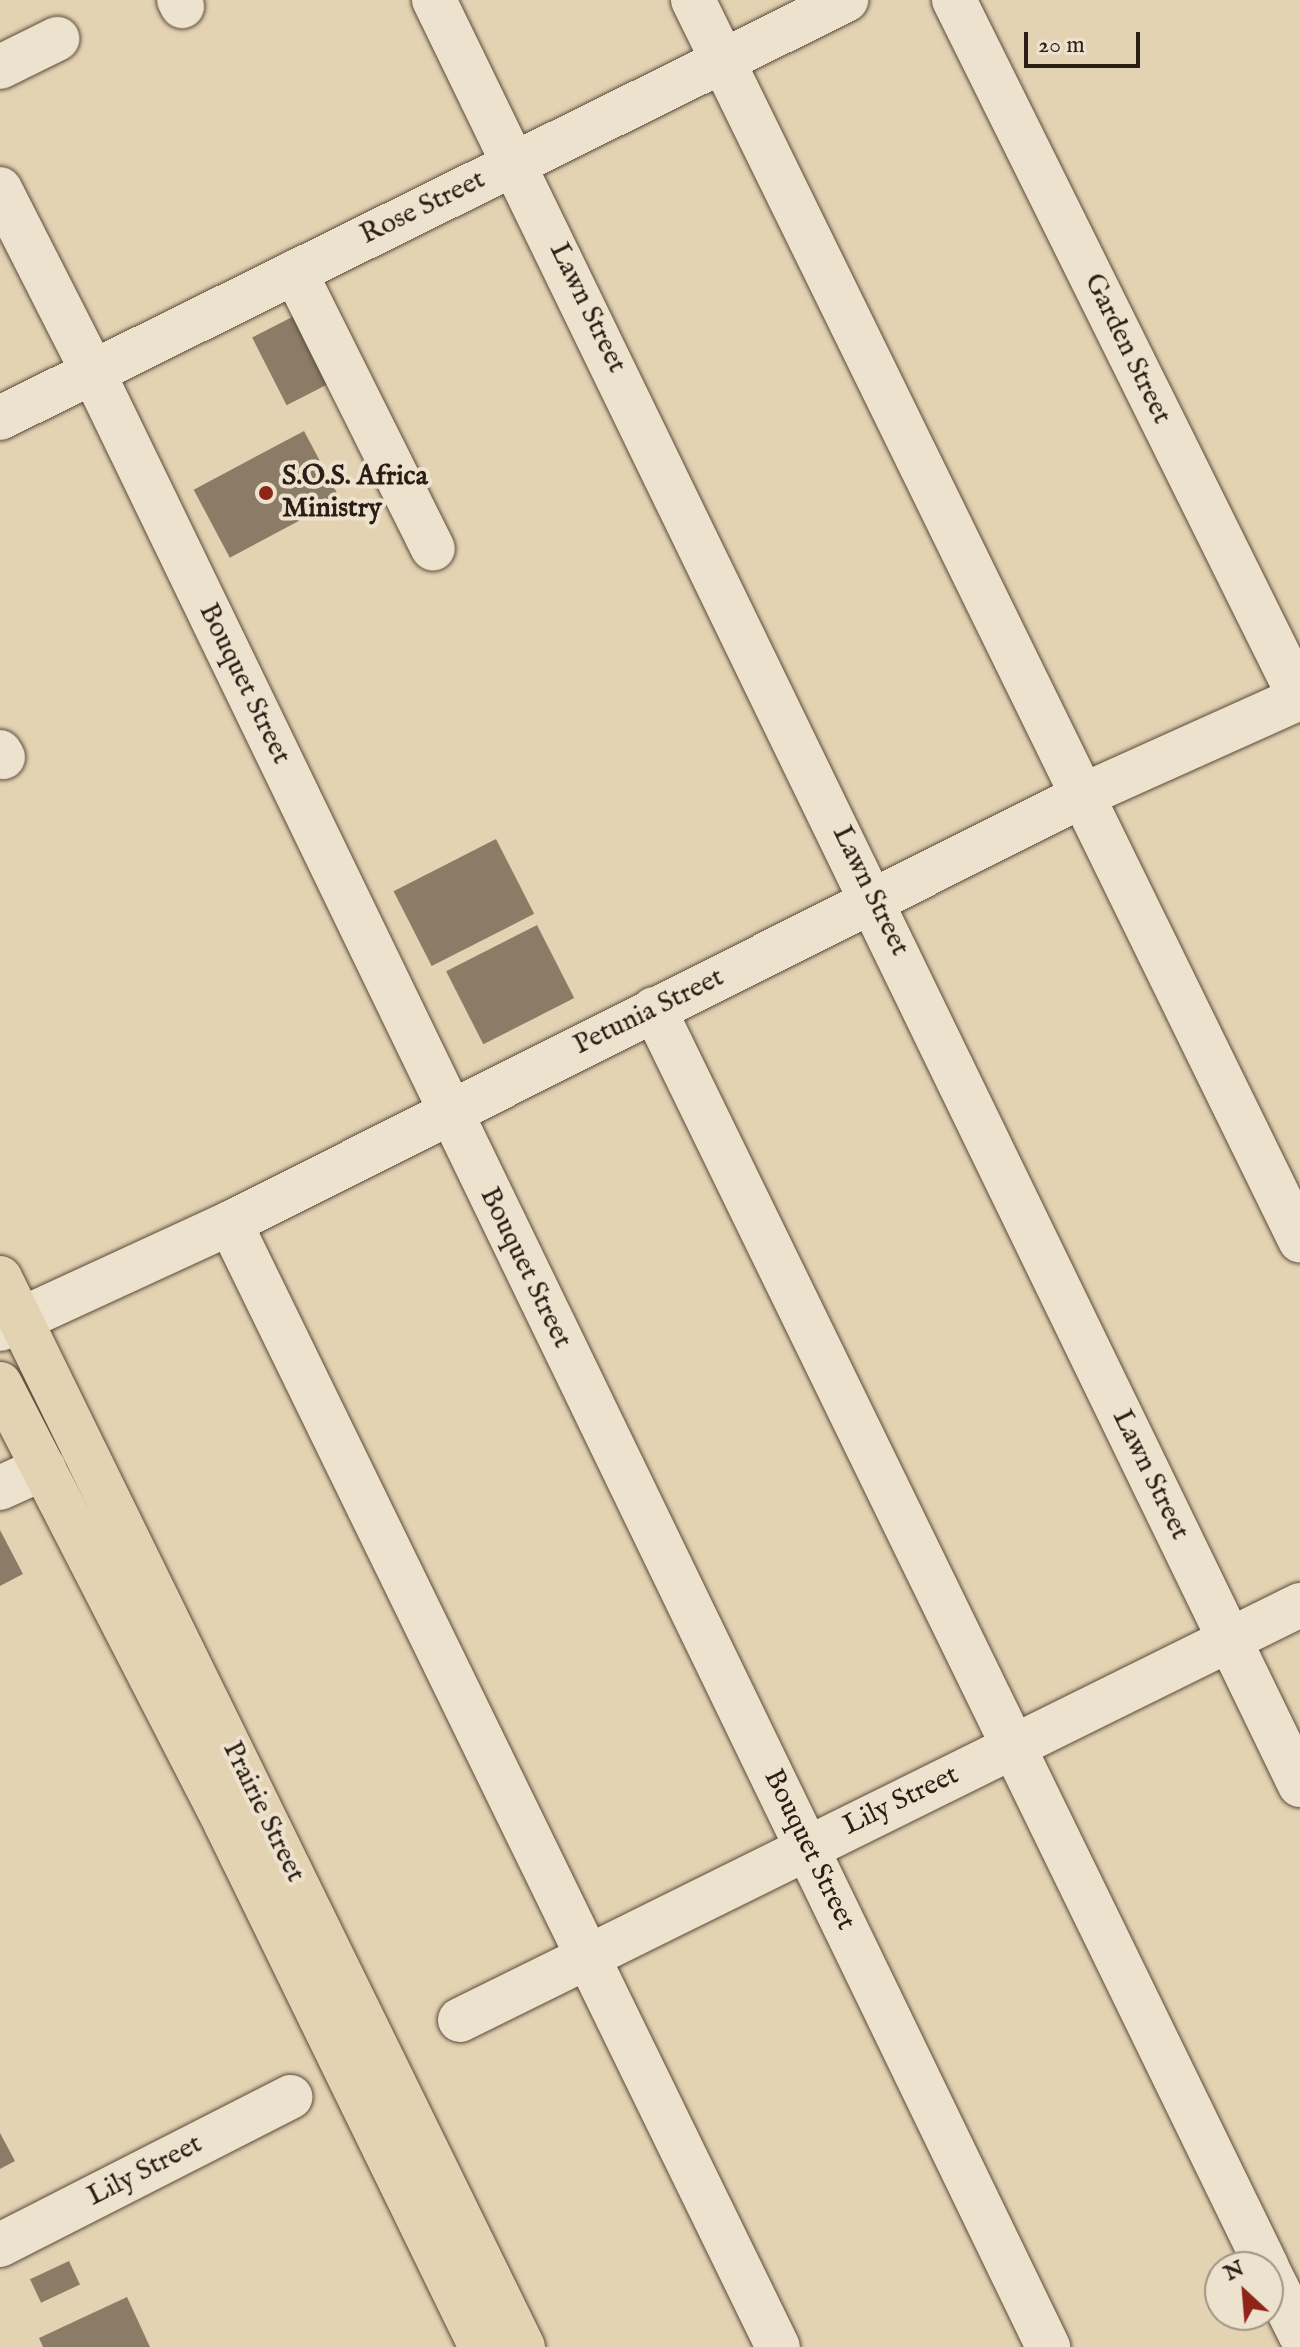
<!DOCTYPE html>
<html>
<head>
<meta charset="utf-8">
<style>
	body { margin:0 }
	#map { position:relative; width:1300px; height:2347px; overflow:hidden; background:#e4d3b2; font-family:"IM FELL English",serif }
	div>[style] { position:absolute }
	.building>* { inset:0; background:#8c7c67; transform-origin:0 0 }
	.roads { filter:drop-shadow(0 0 2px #5a4b3d) drop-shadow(0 0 2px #5a4b3d) }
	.minor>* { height:44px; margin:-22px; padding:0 22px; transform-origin:22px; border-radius:22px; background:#ede2cd }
	.major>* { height:44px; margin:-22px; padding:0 22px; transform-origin:22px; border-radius:22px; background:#e4d3b2 }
	.dots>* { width:22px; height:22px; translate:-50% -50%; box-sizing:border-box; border:4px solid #ede2cd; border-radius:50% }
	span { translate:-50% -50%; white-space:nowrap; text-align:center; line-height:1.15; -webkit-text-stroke:8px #ede2cd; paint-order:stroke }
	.street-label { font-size:28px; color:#2c1e16 }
	.poi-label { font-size:28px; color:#2c1e16; font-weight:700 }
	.left { translate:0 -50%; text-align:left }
	.north { position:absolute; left:1204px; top:2251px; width:80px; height:80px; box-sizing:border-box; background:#ede2cd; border:2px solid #a09484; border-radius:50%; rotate:334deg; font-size:22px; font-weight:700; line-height:32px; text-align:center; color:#2c1e16 }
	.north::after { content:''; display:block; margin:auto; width:28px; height:36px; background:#8f2418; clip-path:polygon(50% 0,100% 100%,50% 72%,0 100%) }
	.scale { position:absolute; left:1024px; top:32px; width:116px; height:36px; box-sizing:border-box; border:4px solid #2c1e16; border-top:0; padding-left:10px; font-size:24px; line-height:28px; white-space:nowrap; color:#2c1e16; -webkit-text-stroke:6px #ede2cd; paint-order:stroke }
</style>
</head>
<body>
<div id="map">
	<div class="building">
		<i style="left:302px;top:312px;width:76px;height:56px;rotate:63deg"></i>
		<i style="left:304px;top:431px;width:77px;height:125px;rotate:62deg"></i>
		<i style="left:496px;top:839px;width:84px;height:115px;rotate:63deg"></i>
		<i style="left:537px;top:925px;width:82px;height:102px;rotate:63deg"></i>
		<i style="clip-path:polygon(0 1530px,23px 1574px,0 1586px)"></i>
		<i style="clip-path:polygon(0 2133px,15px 2161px,0 2169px)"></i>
		<i style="left:69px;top:2261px;width:26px;height:43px;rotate:65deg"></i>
		<i style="clip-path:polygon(127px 2297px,150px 2347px,43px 2347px,39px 2338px)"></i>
	</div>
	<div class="roads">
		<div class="minor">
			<i style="left:179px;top:0;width:7px;rotate:63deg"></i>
			<i style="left:434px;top:0;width:1984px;rotate:64.12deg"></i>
			<i style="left:693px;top:0;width:1381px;rotate:63.92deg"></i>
			<i style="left:954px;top:0;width:779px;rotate:63.63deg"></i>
			<i style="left:0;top:67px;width:64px;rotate:-26.2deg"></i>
			<i style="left:0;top:189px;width:205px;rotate:63.1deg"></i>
			<i style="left:93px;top:372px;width:2194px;rotate:64.19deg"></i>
			<i style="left:295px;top:272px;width:309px;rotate:63.5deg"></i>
			<i style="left:0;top:418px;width:944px;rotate:-26.29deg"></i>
			<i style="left:0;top:752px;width:6px;rotate:59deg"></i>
			<i style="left:654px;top:1009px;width:1399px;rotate:64.02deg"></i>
			<i style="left:230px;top:1223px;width:1250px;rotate:64.01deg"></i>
			<i style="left:0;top:1329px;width:253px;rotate:-24.7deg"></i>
			<i style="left:230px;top:1223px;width:957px;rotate:-26.62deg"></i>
			<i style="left:1086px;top:794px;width:235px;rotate:-24.2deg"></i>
			<i style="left:0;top:1488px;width:48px;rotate:-24.4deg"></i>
			<i style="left:460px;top:2020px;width:937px;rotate:-26.29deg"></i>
			<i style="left:0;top:2245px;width:326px;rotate:-27deg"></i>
			<i style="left:1268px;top:2270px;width:72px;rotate:63.4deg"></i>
		</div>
		<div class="major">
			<i style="left:0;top:1278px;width:1190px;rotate:63.93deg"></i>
			<i style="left:0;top:1384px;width:495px;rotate:62.8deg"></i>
			<i style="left:226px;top:1824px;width:582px;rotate:64.01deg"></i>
		</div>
	</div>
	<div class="dots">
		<i style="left:266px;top:493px;background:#8f2418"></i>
	</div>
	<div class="street-label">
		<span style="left:423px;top:208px;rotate:-26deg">Rose Street</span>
		<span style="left:587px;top:308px;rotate:64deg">Lawn Street</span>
		<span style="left:1127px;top:349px;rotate:64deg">Garden Street</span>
		<span style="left:244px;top:684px;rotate:64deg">Bouquet Street</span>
		<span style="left:870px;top:891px;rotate:64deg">Lawn Street</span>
		<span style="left:649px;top:1012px;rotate:-26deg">Petunia Street</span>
		<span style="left:525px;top:1268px;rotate:64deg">Bouquet Street</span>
		<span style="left:1150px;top:1475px;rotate:64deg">Lawn Street</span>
		<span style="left:901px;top:1801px;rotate:-26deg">Lily Street</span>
		<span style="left:263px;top:1812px;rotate:64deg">Prairie Street</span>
		<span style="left:809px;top:1850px;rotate:64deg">Bouquet Street</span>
		<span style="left:145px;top:2171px;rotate:-27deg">Lily Street</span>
	</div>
	<div class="poi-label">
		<span class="left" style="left:282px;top:493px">S.O.S. Africa<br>Ministry</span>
	</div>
	<div class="north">N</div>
	<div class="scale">20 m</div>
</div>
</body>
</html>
